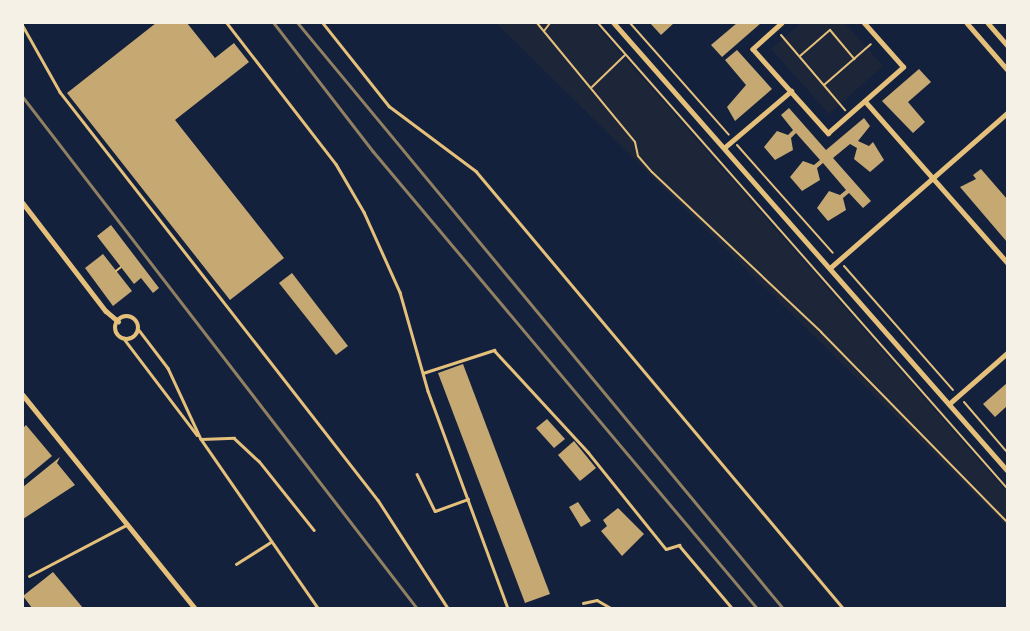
<!DOCTYPE html>
<html>
<head>
<meta charset="utf-8">
<style>
  body { margin:0 }
  #map { position:relative; width:1030px; height:631px; overflow:hidden; background:#14213d; font-family:Inter,sans-serif }
  div>[style] { position:absolute }
  .green>* { inset:0; background:#1d2539 }
  .building>* { inset:0; background:#c6a872 }
  .path>* { height:2px; margin:-1px; padding:0 1px; transform-origin:1px; border-radius:1px; background:#e5c07b }
  .service>* { height:2.5px; margin:-1.25px; padding:0 1.25px; transform-origin:1.25px; border-radius:1.25px; background:#e5c07b }
  .minor>* { height:4.5px; margin:-2.25px; padding:0 2.25px; transform-origin:2.25px; border-radius:2.25px; background:#e5c07b }
  .minor>.ring { margin:-2.25px; padding:0; box-sizing:content-box; background:none; border:4.5px solid #e5c07b; border-radius:50% }
  .rail>* { height:2.5px; margin:-1.25px; padding:0 1.25px; transform-origin:1.25px; border-radius:1.25px; background:#918062 }
  span { translate:-50% -50%; white-space:nowrap; text-align:center; line-height:1.15; -webkit-text-stroke:7px #f6f1e7; paint-order:stroke }
  .frame { position:absolute; inset:0; border:24px solid #f6f1e7; pointer-events:none }
</style>
</head>
<body>
<div id="map">
  <div class="green">
    <div style="clip-path:polygon(496px 23px,594px 23px,1007px 492px,1007px 526px)"></div>
    <div style="clip-path:polygon(801px 23px,845px 23px,883px 66px,829px 114px,771px 49px)"></div>
  </div>
  <div class="building">
    <div style="clip-path:polygon(156px 23px,187px 23px,215px 58px,234px 43px,249px 62px,175px 120px,284px 258px,230px 300px,67px 93px)"></div>
    <div style="clip-path:polygon(650px 23px,674px 23px,661px 35px)"></div>
    <div style="clip-path:polygon(737px 23px,761px 23px,722px 57px,711px 45px)"></div>
    <div style="clip-path:polygon(737px 50px,772px 89px,735px 121px,727px 107px,746px 85px,725px 60px)"></div>
    <div style="clip-path:polygon(919px 69px,931px 82px,908px 102px,925px 122px,913px 133px,882px 101px)"></div>
    <div style="clip-path:polygon(789px 108px,826px 150px,864px 118px,870px 126px,858px 141px,869px 146px,873px 142px,884px 160px,870px 172px,854px 159px,857px 148px,850px 144px,833px 158px,871px 201px,863px 208px,849px 193px,843px 198px,846px 210px,828px 221px,817px 208px,829px 191px,840px 195px,846px 190px,823px 163px,817px 168px,820px 180px,802px 191px,790px 177px,803px 161px,814px 165px,820px 160px,796px 133px,791px 138px,793px 150px,775px 160px,764px 147px,777px 131px,788px 135px,793px 130px,781px 115px)"></div>
    <div style="clip-path:polygon(981px 169px,1007px 199px,1007px 242px,960px 187px,976px 179px,973px 175px)"></div>
    <div style="clip-path:polygon(111px 225px,159px 288px,153px 293px,141px 278px,134px 284px,97px 236px)"></div>
    <div style="clip-path:polygon(103px 254px,132px 291px,113px 306px,85px 268px)"></div>
    <div style="clip-path:polygon(292px 273px,348px 346px,336px 355px,279px 283px)"></div>
    <div style="clip-path:polygon(463px 364px,550px 594px,525px 603px,438px 373px)"></div>
    <div style="clip-path:polygon(1007px 383px,1007px 406px,995px 417px,983px 404px)"></div>
    <div style="clip-path:polygon(547px 419px,565px 439px,554px 448px,536px 428px)"></div>
    <div style="clip-path:polygon(26px 425px,52px 456px,23px 480px,23px 428px)"></div>
    <div style="clip-path:polygon(574px 441px,596px 468px,580px 481px,558px 455px)"></div>
    <div style="clip-path:polygon(60px 457px,57px 463px,75px 485px,23px 519px,23px 487px)"></div>
    <div style="clip-path:polygon(578px 502px,591px 521px,581px 527px,569px 507px)"></div>
    <div style="clip-path:polygon(618px 508px,644px 534px,622px 556px,601px 531px,607px 526px,603px 520px)"></div>
    <div style="clip-path:polygon(53px 572px,83px 608px,32px 608px,23px 596px)"></div>
  </div>
  <div class="path">
    <div style="left:537px;top:23px;width:154px;rotate:50.5deg"></div>
    <div style="left:635px;top:142px;width:14px;rotate:78deg"></div>
    <div style="left:638px;top:156px;width:21px;rotate:49deg"></div>
    <div style="left:652px;top:172px;width:233px;rotate:43.4deg"></div>
    <div style="left:821px;top:332px;width:266px;rotate:45.6deg"></div>
    <div style="left:598px;top:23px;width:619px;rotate:48.67deg"></div>
    <div style="left:630px;top:23px;width:149px;rotate:48.5deg"></div>
    <div style="left:544px;top:31px;width:10px;rotate:-53deg"></div>
    <div style="left:781px;top:35px;width:99px;rotate:49.5deg"></div>
    <div style="left:800px;top:56px;width:40px;rotate:-41deg"></div>
    <div style="left:830px;top:30px;width:38px;rotate:50deg"></div>
    <div style="left:824px;top:85px;width:62px;rotate:-41.1deg"></div>
    <div style="left:592px;top:87px;width:46px;rotate:-44.1deg"></div>
    <div style="left:737px;top:145px;width:144px;rotate:48.4deg"></div>
    <div style="left:844px;top:266px;width:165px;rotate:48.7deg"></div>
    <div style="left:116px;top:271px;width:6px;rotate:-39deg"></div>
    <div style="left:964px;top:402px;width:66px;rotate:49.3deg"></div>
  </div>
  <div class="service">
    <div style="left:227px;top:23px;width:178px;rotate:52.3deg"></div>
    <div style="left:336px;top:164px;width:56px;rotate:59.7deg"></div>
    <div style="left:364px;top:212px;width:88px;rotate:65.8deg"></div>
    <div style="left:400px;top:292px;width:103px;rotate:74.2deg"></div>
    <div style="left:428px;top:391px;width:231px;rotate:69.8deg"></div>
    <div style="left:323px;top:23px;width:106px;rotate:51.5deg"></div>
    <div style="left:389px;top:106px;width:109px;rotate:36.8deg"></div>
    <div style="left:476px;top:171px;width:571px;rotate:49.98deg"></div>
    <div style="left:23px;top:26px;width:76px;rotate:60.7deg"></div>
    <div style="left:60px;top:92px;width:517px;rotate:52.07deg"></div>
    <div style="left:378px;top:500px;width:129px;rotate:57.1deg"></div>
    <div style="left:139px;top:330px;width:48px;rotate:52.7deg"></div>
    <div style="left:168px;top:368px;width:78px;rotate:65.1deg"></div>
    <div style="left:201px;top:439px;width:206px;rotate:55.3deg"></div>
    <div style="left:125px;top:340px;width:119px;rotate:52.8deg"></div>
    <div style="left:423px;top:373px;width:75px;rotate:-17.9deg"></div>
    <div style="left:494px;top:350px;width:139px;rotate:47.3deg"></div>
    <div style="left:588px;top:452px;width:124px;rotate:51.2deg"></div>
    <div style="left:666px;top:549px;width:14px;rotate:-17deg"></div>
    <div style="left:679px;top:545px;width:82px;rotate:49.9deg"></div>
    <div style="left:201px;top:439px;width:33px;rotate:-2deg"></div>
    <div style="left:234px;top:438px;width:34px;rotate:43deg"></div>
    <div style="left:259px;top:461px;width:88px;rotate:51.4deg"></div>
    <div style="left:417px;top:474px;width:41px;rotate:64.1deg"></div>
    <div style="left:435px;top:511px;width:35px;rotate:-20deg"></div>
    <div style="left:236px;top:564px;width:41px;rotate:-32.2deg"></div>
    <div style="left:29px;top:576px;width:110px;rotate:-27.7deg"></div>
    <div style="left:583px;top:603px;width:14px;rotate:-12deg"></div>
    <div style="left:597px;top:600px;width:16px;rotate:30deg"></div>
  </div>
  <div class="minor">
    <div style="left:614px;top:23px;width:595px;rotate:48.68deg"></div>
    <div style="left:782px;top:23px;width:39px;rotate:138deg"></div>
    <div style="left:753px;top:49px;width:113px;rotate:48.2deg"></div>
    <div style="left:828px;top:133px;width:100px;rotate:-41.3deg"></div>
    <div style="left:903px;top:67px;width:59px;rotate:-131.6deg"></div>
    <div style="left:967px;top:23px;width:61px;rotate:49deg"></div>
    <div style="left:988px;top:23px;width:29px;rotate:49deg"></div>
    <div style="left:865px;top:101px;width:215px;rotate:48.6deg"></div>
    <div style="left:724px;top:148px;width:88px;rotate:-40.4deg"></div>
    <div style="left:23px;top:203px;width:136px;rotate:52.5deg"></div>
    <div style="left:106px;top:311px;width:16px;rotate:40deg"></div>
    <div style="left:830px;top:268px;width:235px;rotate:-41.2deg"></div>
    <div class="ring" style="left:115px;top:316px;width:19.5px;height:19.5px"></div>
    <div style="left:23px;top:395px;width:274px;rotate:51.1deg"></div>
    <div style="left:949px;top:404px;width:77px;rotate:-41.3deg"></div>
  </div>
  <div class="rail">
    <div style="left:274px;top:23px;width:162px;rotate:52.3deg"></div>
    <div style="left:373px;top:151px;width:597px;rotate:49.96deg"></div>
    <div style="left:298px;top:23px;width:760px;rotate:50.34deg"></div>
    <div style="left:23px;top:97px;width:645px;rotate:52.37deg"></div>
  </div>
  <div class="frame"></div>
</div>
</body>
</html>
